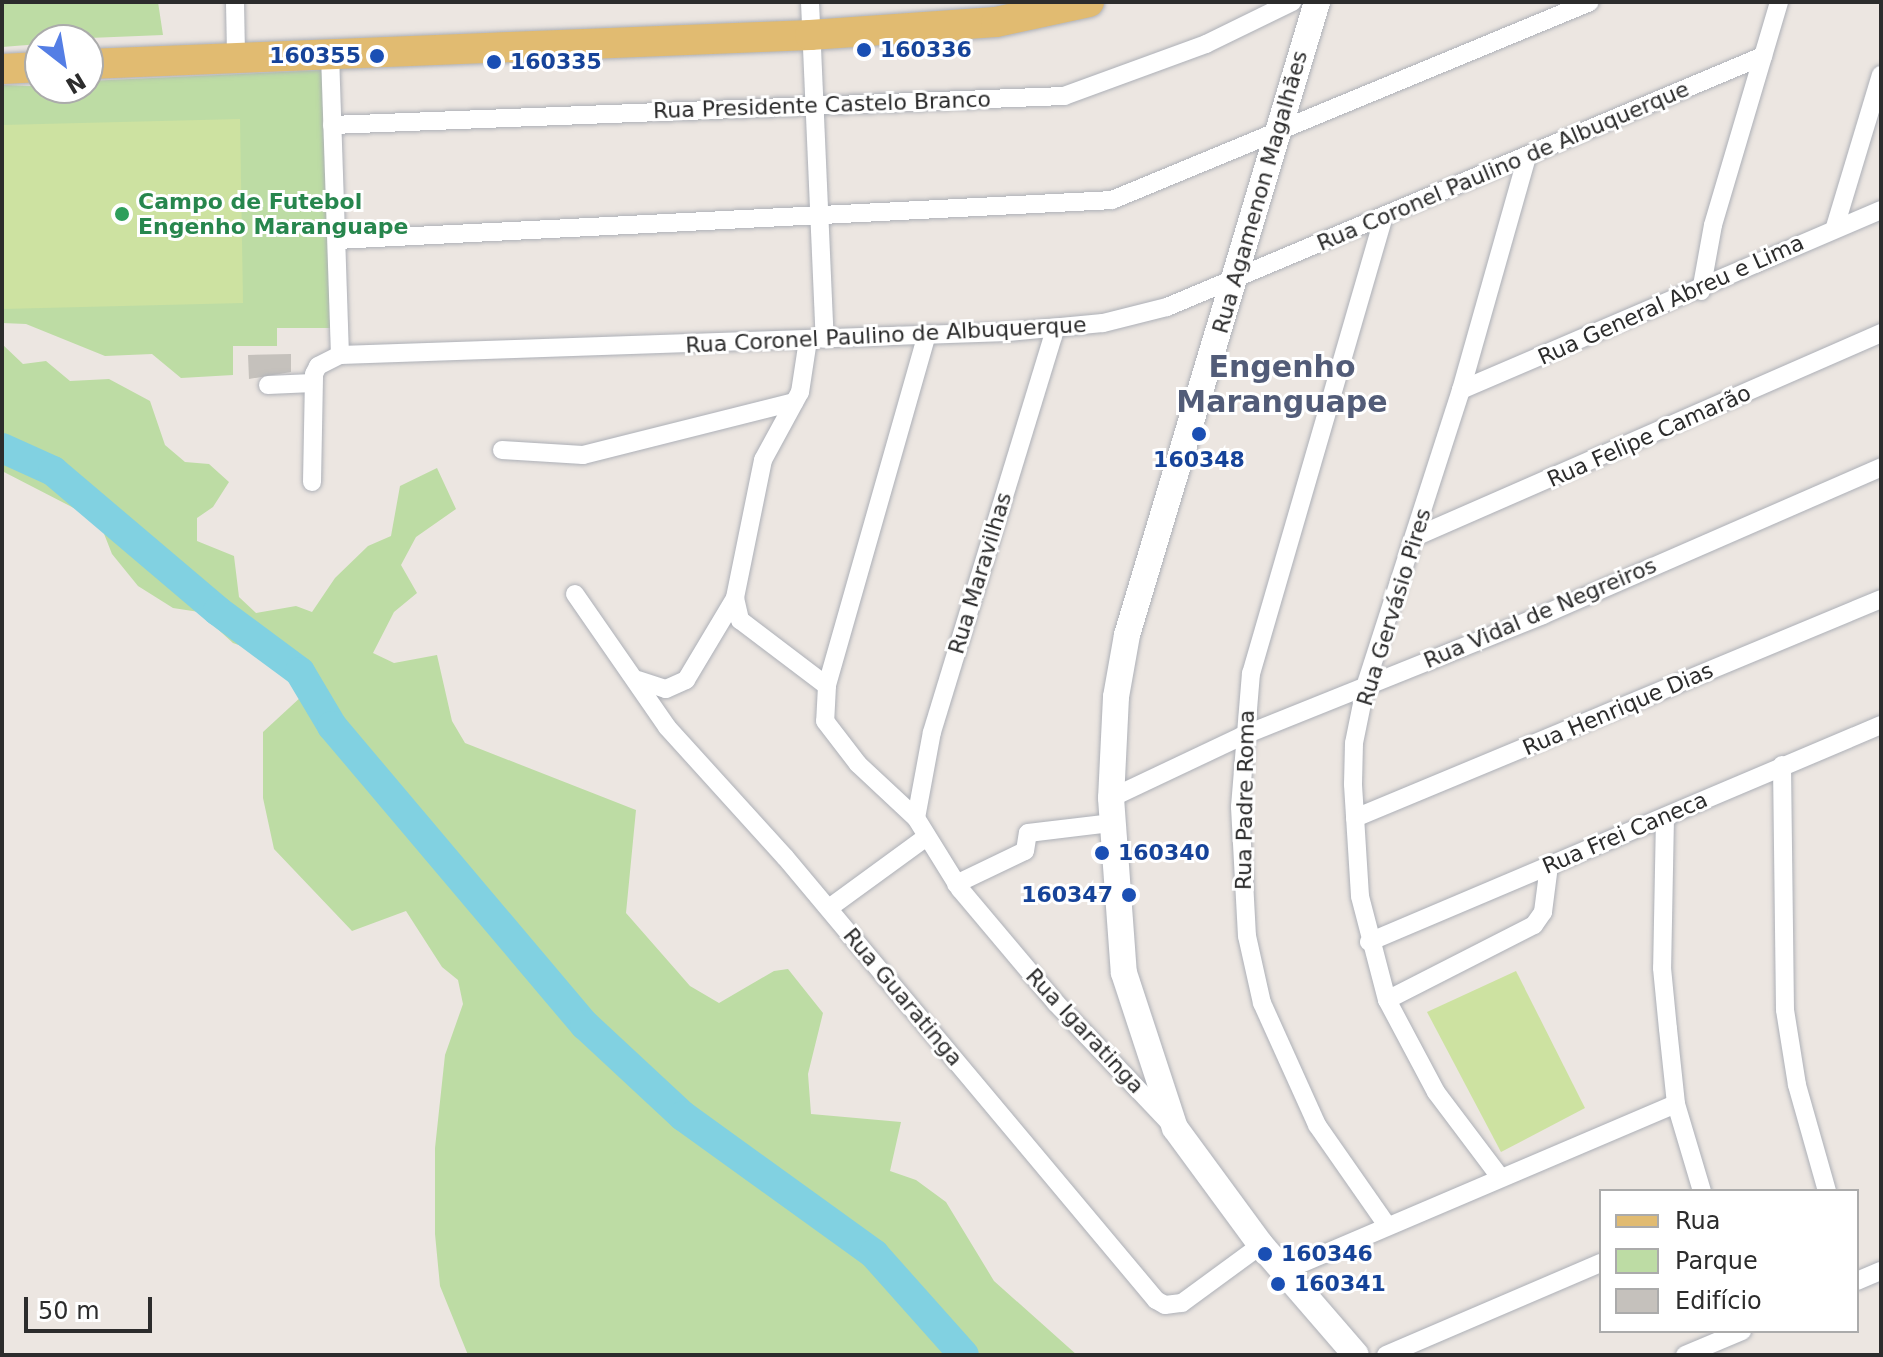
<!DOCTYPE html>
<html>
<head>
<meta charset="utf-8">
<style>
  body { margin:0 }
  #map { position:relative; width:1883px; height:1357px; overflow:hidden; background:#ece6e1; font-family:"DejaVu Sans",sans-serif }
  div>[style] { position:absolute }
  .green>* { inset:0; background:#bddca4 }
  .pitch>* { inset:0; background:#cde2a1 }
  .river>* { height:30px; margin:-15px; padding:0 15px; transform-origin:15px; border-radius:15px; background:#81d1e1 }
  .building>* { inset:0; background:#c5c1bc }
  .roads { filter:drop-shadow(0 0 2px #adb0b7) drop-shadow(0 0 2px #adb0b7) }
  .street>* { height:18px; margin:-9px; padding:0 9px; transform-origin:9px; border-radius:9px; background:#fff }
  .secondary>* { height:26px; margin:-13px; padding:0 13px; transform-origin:13px; border-radius:13px; background:#fff }
  .primary>* { height:30px; margin:-15px; padding:0 15px; transform-origin:15px; border-radius:15px; background:#e1bb71 }
  .dots>* { width:22px; height:22px; translate:-50% -50%; box-sizing:border-box; border:4px solid #fff; border-radius:50% }
  span { translate:-50% -50%; white-space:nowrap; text-align:center; line-height:1.15; -webkit-text-stroke:6px #fff; paint-order:stroke }
  .transit-label { font-size:22px; color:#164399; font-weight:700 }
  .left { translate:0 -50%; text-align:left }
  .right { translate:-100% -50%; text-align:right }
  .street-label { font-size:22px; color:#2c2c2c }
  .leisure-label { font-size:22px; color:#27864d; font-weight:700 }
  .district-label { font-size:30px; color:#525c78; font-weight:700 }
  .frame { position:absolute; inset:0; border:4px solid #2c2c2c; pointer-events:none }
  .legend { position:absolute; left:1599px; top:1189px; width:260px; height:144px; box-sizing:border-box; background:#fff; border:2px solid #ababab; margin:0; padding:10px 14px; list-style:none; font-size:24px; color:#2c2c2c }
  .legend li { display:flex; align-items:center; gap:16px; height:40px }
  .legend b { width:40px; border:2px solid #ababab }
  .north { position:absolute; left:24px; top:24px; width:80px; height:80px; box-sizing:border-box; background:#fff; border:2px solid #ababab; border-radius:50%; rotate:149deg; font-size:22px; font-weight:700; line-height:32px; text-align:center; color:#2c2c2c }
  .north::after { content:''; display:block; margin:auto; width:28px; height:36px; background:#547ee5; clip-path:polygon(50% 0,100% 100%,50% 72%,0 100%) }
  .scale { position:absolute; left:24px; top:1297px; width:128px; height:36px; box-sizing:border-box; border:4px solid #2c2c2c; border-top:0; padding-left:10px; font-size:24px; line-height:28px; white-space:nowrap; color:#2c2c2c; -webkit-text-stroke:6px #fff; paint-order:stroke }
</style>
</head>
<body>
<div id="map">
  <div class="green">
    <div style="clip-path:polygon(2px 2px,158px 2px,163px 35px,40px 40px,40px 44px,2px 47px)"></div>
    <div style="clip-path:polygon(323px 70px,331px 328px,277px 328px,277px 346px,233px 346px,233px 375px,181px 378px,152px 354px,105px 356px,26px 324px,2px 323px,2px 85px,88px 88px,88px 81px)"></div>
    <div style="clip-path:polygon(2px 344px,23px 364px,46px 361px,70px 381px,109px 379px,150px 401px,165px 445px,185px 462px,209px 464px,229px 482px,213px 507px,197px 518px,197px 541px,234px 556px,239px 597px,256px 613px,296px 606px,312px 612px,335px 578px,368px 546px,391px 536px,400px 486px,437px 468px,456px 509px,416px 537px,401px 565px,417px 593px,394px 612px,373px 653px,394px 663px,437px 655px,452px 721px,465px 743px,636px 810px,626px 913px,690px 986px,719px 1003px,774px 971px,788px 969px,823px 1013px,808px 1074px,811px 1114px,901px 1122px,890px 1171px,916px 1180px,946px 1202px,994px 1281px,1077px 1355px,468px 1355px,440px 1286px,435px 1234px,435px 1148px,445px 1055px,463px 1004px,458px 980px,442px 967px,406px 911px,352px 931px,274px 849px,263px 798px,263px 732px,302px 696px,266px 655px,233px 643px,199px 612px,173px 608px,138px 586px,112px 554px,99px 521px,2px 471px)"></div>
  </div>
  <div class="pitch">
    <div style="clip-path:polygon(240px 119px,243px 303px,2px 309px,2px 125px)"></div>
    <div style="clip-path:polygon(1516px 971px,1585px 1108px,1501px 1152px,1427px 1012px)"></div>
  </div>
  <div class="river">
    <div style="left:2px;top:448px;width:56px;rotate:24.3deg"></div>
    <div style="left:53px;top:471px;width:216px;rotate:40.3deg"></div>
    <div style="left:218px;top:611px;width:102px;rotate:36.6deg"></div>
    <div style="left:300px;top:672px;width:63px;rotate:59.3deg"></div>
    <div style="left:332px;top:726px;width:392px;rotate:49.8deg"></div>
    <div style="left:585px;top:1025px;width:134px;rotate:42.9deg"></div>
    <div style="left:683px;top:1116px;width:236px;rotate:35.8deg"></div>
    <div style="left:874px;top:1254px;width:135px;rotate:48.3deg"></div>
  </div>
  <div class="building">
    <div style="clip-path:polygon(291px 354px,291px 372px,249px 379px,248px 355px)"></div>
  </div>
  <div class="roads">
    <div class="street">
      <div style="left:235px;top:2px;width:54px;rotate:88.9deg"></div>
      <div style="left:810px;top:2px;width:337px;rotate:87.5deg"></div>
      <div style="left:330px;top:54px;width:301px;rotate:88.1deg"></div>
      <div style="left:332px;top:125px;width:733px;rotate:-2.27deg"></div>
      <div style="left:1064px;top:96px;width:151px;rotate:-20.1deg"></div>
      <div style="left:1206px;top:44px;width:96px;rotate:-26deg"></div>
      <div style="left:1384px;top:216px;width:476px;rotate:106.2deg"></div>
      <div style="left:1251px;top:673px;width:134px;rotate:94.7deg"></div>
      <div style="left:1240px;top:807px;width:129px;rotate:86.9deg"></div>
      <div style="left:1247px;top:936px;width:69px;rotate:77.4deg"></div>
      <div style="left:1262px;top:1003px;width:134px;rotate:65.7deg"></div>
      <div style="left:1317px;top:1125px;width:121px;rotate:55.1deg"></div>
      <div style="left:1835px;top:227px;width:159px;rotate:-73.2deg"></div>
      <div style="left:337px;top:240px;width:776px;rotate:-2.95deg"></div>
      <div style="left:1112px;top:200px;width:517px;rotate:-22.5deg"></div>
      <div style="left:1701px;top:291px;width:67px;rotate:-79.7deg"></div>
      <div style="left:1713px;top:225px;width:233px;rotate:-73.5deg"></div>
      <div style="left:927px;top:334px;width:366px;rotate:105.9deg"></div>
      <div style="left:827px;top:686px;width:35px;rotate:93deg"></div>
      <div style="left:825px;top:721px;width:54px;rotate:52.5deg"></div>
      <div style="left:858px;top:764px;width:79px;rotate:43deg"></div>
      <div style="left:916px;top:818px;width:84px;rotate:58.2deg"></div>
      <div style="left:960px;top:889px;width:149px;rotate:49.9deg"></div>
      <div style="left:1056px;top:1003px;width:166px;rotate:46.5deg"></div>
      <div style="left:808px;top:340px;width:53px;rotate:98.7deg"></div>
      <div style="left:800px;top:392px;width:77px;rotate:118.6deg"></div>
      <div style="left:763px;top:460px;width:141px;rotate:101.5deg"></div>
      <div style="left:735px;top:598px;width:23px;rotate:77deg"></div>
      <div style="left:740px;top:620px;width:109px;rotate:37.2deg"></div>
      <div style="left:268px;top:385px;width:45px;rotate:-2.5deg"></div>
      <div style="left:1461px;top:390px;width:457px;rotate:-23.2deg"></div>
      <div style="left:502px;top:450px;width:81px;rotate:3.5deg"></div>
      <div style="left:583px;top:455px;width:218px;rotate:-14.1deg"></div>
      <div style="left:312px;top:482px;width:108px;rotate:-88.9deg"></div>
      <div style="left:314px;top:374px;width:9px;rotate:-63deg"></div>
      <div style="left:318px;top:366px;width:25px;rotate:-27deg"></div>
      <div style="left:340px;top:355px;width:668px;rotate:-1.97deg"></div>
      <div style="left:1008px;top:332px;width:95px;rotate:-5.4deg"></div>
      <div style="left:1103px;top:323px;width:66px;rotate:-14deg"></div>
      <div style="left:1167px;top:307px;width:647px;rotate:-22.84deg"></div>
      <div style="left:1415px;top:537px;width:509px;rotate:-23.64deg"></div>
      <div style="left:575px;top:594px;width:162px;rotate:55.3deg"></div>
      <div style="left:667px;top:727px;width:176px;rotate:47.8deg"></div>
      <div style="left:785px;top:857px;width:578px;rotate:50.05deg"></div>
      <div style="left:1156px;top:1300px;width:10px;rotate:29deg"></div>
      <div style="left:1165px;top:1305px;width:17px;rotate:-7deg"></div>
      <div style="left:1182px;top:1303px;width:98px;rotate:-36.3deg"></div>
      <div style="left:638px;top:680px;width:29px;rotate:18deg"></div>
      <div style="left:666px;top:689px;width:22px;rotate:-24deg"></div>
      <div style="left:686px;top:680px;width:96px;rotate:-59.1deg"></div>
      <div style="left:1782px;top:765px;width:245px;rotate:89.3deg"></div>
      <div style="left:1785px;top:1010px;width:76px;rotate:80.9deg"></div>
      <div style="left:1797px;top:1085px;width:110px;rotate:74.2deg"></div>
      <div style="left:1111px;top:798px;width:145px;rotate:-25.3deg"></div>
      <div style="left:1242px;top:736px;width:324px;rotate:-21.9deg"></div>
      <div style="left:1543px;top:615px;width:369px;rotate:-23.6deg"></div>
      <div style="left:1665px;top:817px;width:151px;rotate:91.1deg"></div>
      <div style="left:1662px;top:968px;width:61px;rotate:84.4deg"></div>
      <div style="left:1668px;top:1029px;width:75px;rotate:83.9deg"></div>
      <div style="left:1676px;top:1104px;width:91px;rotate:73.4deg"></div>
      <div style="left:916px;top:818px;width:87px;rotate:-79.5deg"></div>
      <div style="left:932px;top:732px;width:420px;rotate:-73deg"></div>
      <div style="left:1355px;top:818px;width:570px;rotate:-22.6deg"></div>
      <div style="left:956px;top:884px;width:76px;rotate:-25.6deg"></div>
      <div style="left:1025px;top:851px;width:18px;rotate:-81deg"></div>
      <div style="left:1028px;top:833px;width:85px;rotate:-6.8deg"></div>
      <div style="left:829px;top:908px;width:119px;rotate:-36.1deg"></div>
      <div style="left:1369px;top:942px;width:556px;rotate:-22.97deg"></div>
      <div style="left:1387px;top:1000px;width:165px;rotate:-27deg"></div>
      <div style="left:1534px;top:925px;width:16px;rotate:-55deg"></div>
      <div style="left:1543px;top:912px;width:46px;rotate:-82.6deg"></div>
      <div style="left:1500px;top:1177px;width:106px;rotate:-127deg"></div>
      <div style="left:1436px;top:1092px;width:104px;rotate:-118deg"></div>
      <div style="left:1387px;top:1000px;width:107px;rotate:-104.6deg"></div>
      <div style="left:1360px;top:896px;width:112px;rotate:-93.6deg"></div>
      <div style="left:1353px;top:784px;width:41px;rotate:-88.6deg"></div>
      <div style="left:1354px;top:743px;width:60px;rotate:-78.5deg"></div>
      <div style="left:1366px;top:684px;width:309px;rotate:-72.1deg"></div>
      <div style="left:1461px;top:390px;width:243px;rotate:-74.2deg"></div>
      <div style="left:1284px;top:1271px;width:426px;rotate:-23.1deg"></div>
      <div style="left:1857px;top:1281px;width:26px;rotate:-23deg"></div>
      <div style="left:1386px;top:1355px;width:234px;rotate:-23.2deg"></div>
      <div style="left:1685px;top:1355px;width:62px;rotate:-22.8deg"></div>
    </div>
    <div class="secondary">
      <div style="left:1317px;top:2px;width:661px;rotate:106.71deg"></div>
      <div style="left:1127px;top:635px;width:63px;rotate:100.1deg"></div>
      <div style="left:1116px;top:697px;width:101px;rotate:92.8deg"></div>
      <div style="left:1111px;top:798px;width:175px;rotate:85.8deg"></div>
      <div style="left:1124px;top:973px;width:163px;rotate:71.8deg"></div>
      <div style="left:1175px;top:1128px;width:145px;rotate:53.7deg"></div>
      <div style="left:1261px;top:1245px;width:145px;rotate:49.2deg"></div>
    </div>
    <div class="primary">
      <div style="left:88px;top:64px;width:723px;rotate:-2.3deg"></div>
      <div style="left:810px;top:35px;width:186px;rotate:-4deg"></div>
      <div style="left:996px;top:22px;width:95px;rotate:-12.1deg"></div>
      <div style="left:2px;top:69px;width:38px;rotate:-3deg"></div>
    </div>
  </div>
  <div class="dots">
    <div style="left:864px;top:50px;background:#1a4fb4"></div>
    <div style="left:377px;top:56px;background:#1a4fb4"></div>
    <div style="left:494px;top:62px;background:#1a4fb4"></div>
    <div style="left:122px;top:214px;background:#2e9e5b"></div>
    <div style="left:1199px;top:434px;background:#1a4fb4"></div>
    <div style="left:1102px;top:853px;background:#1a4fb4"></div>
    <div style="left:1129px;top:895px;background:#1a4fb4"></div>
    <div style="left:1265px;top:1254px;background:#1a4fb4"></div>
    <div style="left:1278px;top:1284px;background:#1a4fb4"></div>
  </div>
  <div class="transit-label">
    <span class="left" style="left:880px;top:50px">160336</span>
    <span class="right" style="left:361px;top:56px">160355</span>
    <span class="left" style="left:510px;top:62px">160335</span>
    <span style="left:1199px;top:460px">160348</span>
    <span class="left" style="left:1118px;top:853px">160340</span>
    <span class="right" style="left:1113px;top:895px">160347</span>
    <span class="left" style="left:1281px;top:1254px">160346</span>
    <span class="left" style="left:1294px;top:1284px">160341</span>
  </div>
  <div class="street-label">
    <span style="left:822px;top:105px;rotate:-2deg">Rua Presidente Castelo Branco</span>
    <span style="left:1503px;top:166px;rotate:-23deg">Rua Coronel Paulino de Albuquerque</span>
    <span style="left:1260px;top:192px;rotate:-74deg">Rua Agamenon Magalhães</span>
    <span style="left:1671px;top:300px;rotate:-24deg">Rua General Abreu e Lima</span>
    <span style="left:886px;top:335px;rotate:-3deg">Rua Coronel Paulino de Albuquerque</span>
    <span style="left:1649px;top:436px;rotate:-24deg">Rua Felipe Camarão</span>
    <span style="left:980px;top:573px;rotate:-73deg">Rua Maravilhas</span>
    <span style="left:1394px;top:607px;rotate:-73deg">Rua Gervásio Pires</span>
    <span style="left:1540px;top:613px;rotate:-23deg">Rua Vidal de Negreiros</span>
    <span style="left:1618px;top:709px;rotate:-23deg">Rua Henrique Dias</span>
    <span style="left:1245px;top:800px;rotate:-89deg">Rua Padre Roma</span>
    <span style="left:1625px;top:833px;rotate:-23deg">Rua Frei Caneca</span>
    <span style="left:903px;top:997px;rotate:50deg">Rua Guaratinga</span>
    <span style="left:1085px;top:1031px;rotate:47deg">Rua Igaratinga</span>
  </div>
  <div class="leisure-label">
    <span class="left" style="left:138px;top:214px">Campo de Futebol<br>Engenho Maranguape</span>
  </div>
  <div class="district-label">
    <span style="left:1282px;top:384px">Engenho<br>Maranguape</span>
  </div>
  <div class="frame"></div>
  <ul class="legend">
  <li><b style="height:10px;background:#e1bb71"></b>Rua</li>
  <li><b style="height:22px;background:#bddca4"></b>Parque</li>
  <li><b style="height:22px;background:#c5c1bc"></b>Edifício</li>
  </ul>
  <div class="north">N</div>
  <div class="scale">50 m</div>
</div>
</body>
</html>
